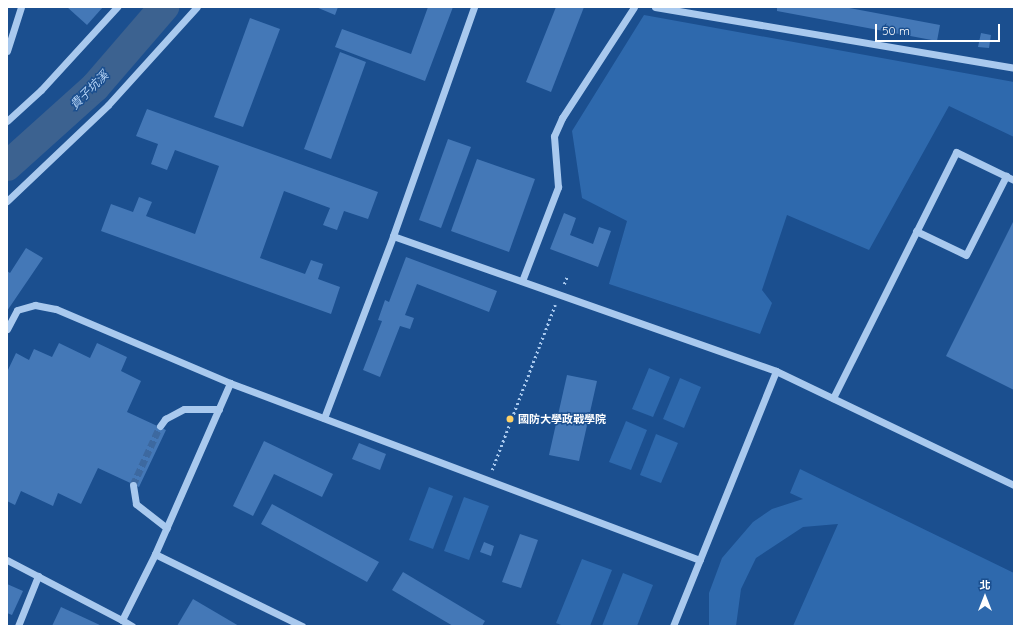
<!DOCTYPE html>
<html>
<head>
<meta charset="utf-8">
<style>
  body { margin:0 }
  #map { position:relative; width:1021px; height:633px; overflow:hidden; background:#1b4f8f; font-family:Quicksand,"Noto Sans TC",sans-serif }
  div>[style] { position:absolute }
  .green>* { inset:0; background:#2e69ad }
  .river>* { height:30px; margin:-15px; padding:0 15px; transform-origin:15px; border-radius:15px; background:#3c6290 }
  .building>* { inset:0; background:#4478b7 }
  .minor-tunnel>* { height:7px; margin-top:-3.5px; transform-origin:0; background:repeating-linear-gradient(90deg,#3d69a0 0 7px,transparent 0 10.5px) }
  .path>* { height:2.5px; margin-top:-1.25px; transform-origin:0; background:repeating-linear-gradient(90deg,#a9c9ee 0 2px,transparent 0 5px) }
  .minor>* { height:7px; margin:-3.5px; padding:0 3.5px; transform-origin:3.5px; border-radius:3.5px; background:#a9c9ee }
  .dots>* { width:11px; height:11px; translate:-50% -50%; box-sizing:border-box; border:2px solid #1b4f8f; border-radius:50% }
  span { translate:-50% -50%; white-space:nowrap; text-align:center; line-height:1.15; -webkit-text-stroke:3px #1b4f8f; paint-order:stroke }
  .poi-label { font-size:11px; color:#fff; font-weight:700 }
  .left { translate:0 -50%; text-align:left }
  .water-label { font-size:12px; color:#b5d3f5; font-style:italic }
  .frame { position:absolute; inset:0; border:8px solid #fff; pointer-events:none }
  .north { position:absolute; left:965px; top:577px; width:40px; height:40px; -webkit-text-stroke:3px #1b4f8f; paint-order:stroke; rotate:0deg; font-size:11px; font-weight:700; line-height:16px; text-align:center; color:#fff }
  .north::after { content:''; display:block; margin:auto; width:14px; height:18px; background:#fff; clip-path:polygon(50% 0,100% 100%,50% 72%,0 100%) }
  .scale { position:absolute; left:875px; top:24px; width:125px; height:18px; box-sizing:border-box; border:2px solid #fff; border-top:0; padding-left:5px; font-size:12px; line-height:14px; white-space:nowrap; color:#fff; -webkit-text-stroke:3px #1b4f8f; paint-order:stroke }
</style>
</head>
<body>
<div id="map">
  <div class="green">
    <div style="clip-path:polygon(644px 15px,1014px 82px,1014px 137px,949px 106px,869px 250px,787px 215px,762px 290px,772px 303px,760px 334px,609px 284px,627px 221px,582px 198px,572px 131px)"></div>
    <div style="clip-path:polygon(649px 368px,670px 377px,653px 417px,632px 409px)"></div>
    <div style="clip-path:polygon(680px 378px,701px 387px,684px 428px,663px 419px)"></div>
    <div style="clip-path:polygon(626px 421px,647px 430px,631px 470px,609px 462px)"></div>
    <div style="clip-path:polygon(656px 434px,678px 443px,661px 483px,640px 475px)"></div>
    <div style="clip-path:polygon(800px 469px,1014px 573px,1014px 626px,793px 626px,838px 524px,803px 527px,756px 558px,741px 589px,736px 626px,709px 626px,709px 593px,722px 558px,753px 522px,772px 509px,803px 499px,790px 493px)"></div>
    <div style="clip-path:polygon(429px 487px,453px 496px,433px 549px,409px 540px)"></div>
    <div style="clip-path:polygon(464px 497px,489px 506px,469px 560px,444px 551px)"></div>
    <div style="clip-path:polygon(582px 559px,612px 570px,590px 626px,564px 626px,556px 623px)"></div>
    <div style="clip-path:polygon(623px 573px,653px 585px,637px 626px,602px 626px)"></div>
  </div>
  <div class="river">
    <div style="left:7px;top:166px;width:118px;rotate:-41.9deg"></div>
    <div style="left:95px;top:87px;width:106px;rotate:-49.2deg"></div>
  </div>
  <div class="building">
    <div style="clip-path:polygon(67px 7px,103px 7px,87px 25px)"></div>
    <div style="clip-path:polygon(316px 7px,338px 7px,335px 15px)"></div>
    <div style="clip-path:polygon(428px 7px,453px 7px,425px 81px,335px 47px,342px 29px,411px 54px)"></div>
    <div style="clip-path:polygon(556px 7px,584px 7px,551px 92px,526px 82px)"></div>
    <div style="clip-path:polygon(777px 7px,844px 7px,940px 25px,937px 41px,777px 11px)"></div>
    <div style="clip-path:polygon(250px 18px,280px 29px,243px 127px,214px 117px)"></div>
    <div style="clip-path:polygon(981px 33px,991px 35px,989px 48px,978px 47px)"></div>
    <div style="clip-path:polygon(340px 52px,366px 62px,331px 159px,304px 149px)"></div>
    <div style="clip-path:polygon(147px 109px,378px 192px,368px 219px,344px 211px,337px 230px,323px 225px,330px 208px,284px 191px,260px 258px,305px 274px,311px 260px,323px 264px,318px 279px,340px 287px,331px 314px,101px 231px,111px 204px,133px 212px,139px 197px,152px 202px,146px 216px,195px 234px,219px 166px,175px 150px,167px 170px,151px 164px,158px 144px,136px 136px)"></div>
    <div style="clip-path:polygon(448px 139px,471px 147px,441px 228px,419px 220px)"></div>
    <div style="clip-path:polygon(477px 159px,535px 179px,509px 252px,451px 231px)"></div>
    <div style="clip-path:polygon(564px 213px,576px 218px,570px 235px,593px 244px,599px 227px,611px 231px,598px 267px,550px 249px)"></div>
    <div style="clip-path:polygon(1014px 220px,1014px 390px,946px 356px)"></div>
    <div style="clip-path:polygon(26px 248px,43px 258px,7px 311px,7px 271px,10px 273px)"></div>
    <div style="clip-path:polygon(406px 257px,497px 291px,489px 312px,417px 284px,405px 315px,414px 318px,410px 329px,400px 326px,380px 377px,363px 370px,382px 321px,378px 320px,385px 300px,389px 302px)"></div>
    <div style="clip-path:polygon(59px 343px,90px 358px,97px 343px,127px 357px,121px 371px,141px 381px,127px 412px,166px 430px,139px 487px,98px 468px,81px 504px,58px 493px,53px 506px,21px 491px,15px 505px,7px 501px,7px 372px,16px 353px,29px 360px,34px 349px,52px 357px)"></div>
    <div style="clip-path:polygon(567px 375px,597px 381px,579px 461px,549px 455px)"></div>
    <div style="clip-path:polygon(264px 441px,333px 474px,322px 497px,274px 474px,253px 516px,233px 506px)"></div>
    <div style="clip-path:polygon(359px 443px,386px 454px,380px 470px,352px 459px)"></div>
    <div style="clip-path:polygon(272px 504px,379px 562px,367px 582px,261px 524px)"></div>
    <div style="clip-path:polygon(520px 534px,538px 540px,521px 588px,502px 582px)"></div>
    <div style="clip-path:polygon(484px 542px,494px 546px,491px 556px,480px 552px)"></div>
    <div style="clip-path:polygon(403px 572px,485px 621px,482px 626px,453px 626px,392px 590px)"></div>
    <div style="clip-path:polygon(7px 584px,23px 591px,12px 615px,7px 613px)"></div>
    <div style="clip-path:polygon(193px 599px,239px 626px,177px 626px)"></div>
    <div style="clip-path:polygon(61px 607px,102px 626px,52px 626px)"></div>
  </div>
  <div class="minor-tunnel">
    <div style="left:133px;top:485px;width:65px;rotate:-65.4deg"></div>
  </div>
  <div class="path">
    <div style="left:564px;top:284px;width:8px;rotate:-67deg"></div>
    <div style="left:492px;top:470px;width:177px;rotate:-69.1deg"></div>
  </div>
  <div class="minor">
    <div style="left:655px;top:7px;width:364px;rotate:9.6deg"></div>
    <div style="left:7px;top:51px;width:46px;rotate:-72.3deg"></div>
    <div style="left:7px;top:121px;width:46px;rotate:-42.4deg"></div>
    <div style="left:41px;top:90px;width:113px;rotate:-47.5deg"></div>
    <div style="left:7px;top:201px;width:139px;rotate:-43.5deg"></div>
    <div style="left:108px;top:105px;width:132px;rotate:-47.8deg"></div>
    <div style="left:916px;top:231px;width:55px;rotate:25.6deg"></div>
    <div style="left:966px;top:255px;width:89px;rotate:-63.1deg"></div>
    <div style="left:393px;top:236px;width:406px;rotate:19.4deg"></div>
    <div style="left:776px;top:371px;width:264px;rotate:25.6deg"></div>
    <div style="left:522px;top:281px;width:101px;rotate:-69deg"></div>
    <div style="left:558px;top:187px;width:51px;rotate:-94.5deg"></div>
    <div style="left:554px;top:136px;width:20px;rotate:-66deg"></div>
    <div style="left:562px;top:118px;width:132px;rotate:-57deg"></div>
    <div style="left:7px;top:329px;width:21px;rotate:-62deg"></div>
    <div style="left:17px;top:310px;width:19px;rotate:-16deg"></div>
    <div style="left:35px;top:305px;width:21px;rotate:11deg"></div>
    <div style="left:56px;top:309px;width:189px;rotate:23deg"></div>
    <div style="left:833px;top:398px;width:275px;rotate:-63.4deg"></div>
    <div style="left:956px;top:152px;width:64px;rotate:25.8deg"></div>
    <div style="left:324px;top:418px;width:195px;rotate:-69.2deg"></div>
    <div style="left:393px;top:236px;width:243px;rotate:-70.5deg"></div>
    <div style="left:160px;top:426px;width:9px;rotate:-54deg"></div>
    <div style="left:165px;top:419px;width:21px;rotate:-28deg"></div>
    <div style="left:184px;top:409px;width:35px"></div>
    <div style="left:133px;top:485px;width:19px;rotate:81deg"></div>
    <div style="left:136px;top:504px;width:39px;rotate:38deg"></div>
    <div style="left:155px;top:554px;width:164px;rotate:26.1deg"></div>
    <div style="left:7px;top:560px;width:130px;rotate:27.6deg"></div>
    <div style="left:122px;top:620px;width:74px;rotate:-63.4deg"></div>
    <div style="left:155px;top:554px;width:187px;rotate:-66.3deg"></div>
    <div style="left:230px;top:383px;width:502px;rotate:20.64deg"></div>
    <div style="left:122px;top:620px;width:12px;rotate:31deg"></div>
    <div style="left:18px;top:626px;width:54px;rotate:-68.2deg"></div>
    <div style="left:673px;top:626px;width:275px;rotate:-68deg"></div>
  </div>
  <div class="dots">
    <div style="left:510px;top:419px;background:#ffd166"></div>
  </div>
  <div class="poi-label">
    <span class="left" style="left:518px;top:419px">國防大學政戰學院</span>
  </div>
  <div class="water-label">
    <span style="left:89px;top:90px;rotate:-45deg">貴子坑溪</span>
  </div>
  <div class="frame"></div>
  <div class="north">北</div>
  <div class="scale">50 m</div>
</div>
</body>
</html>
